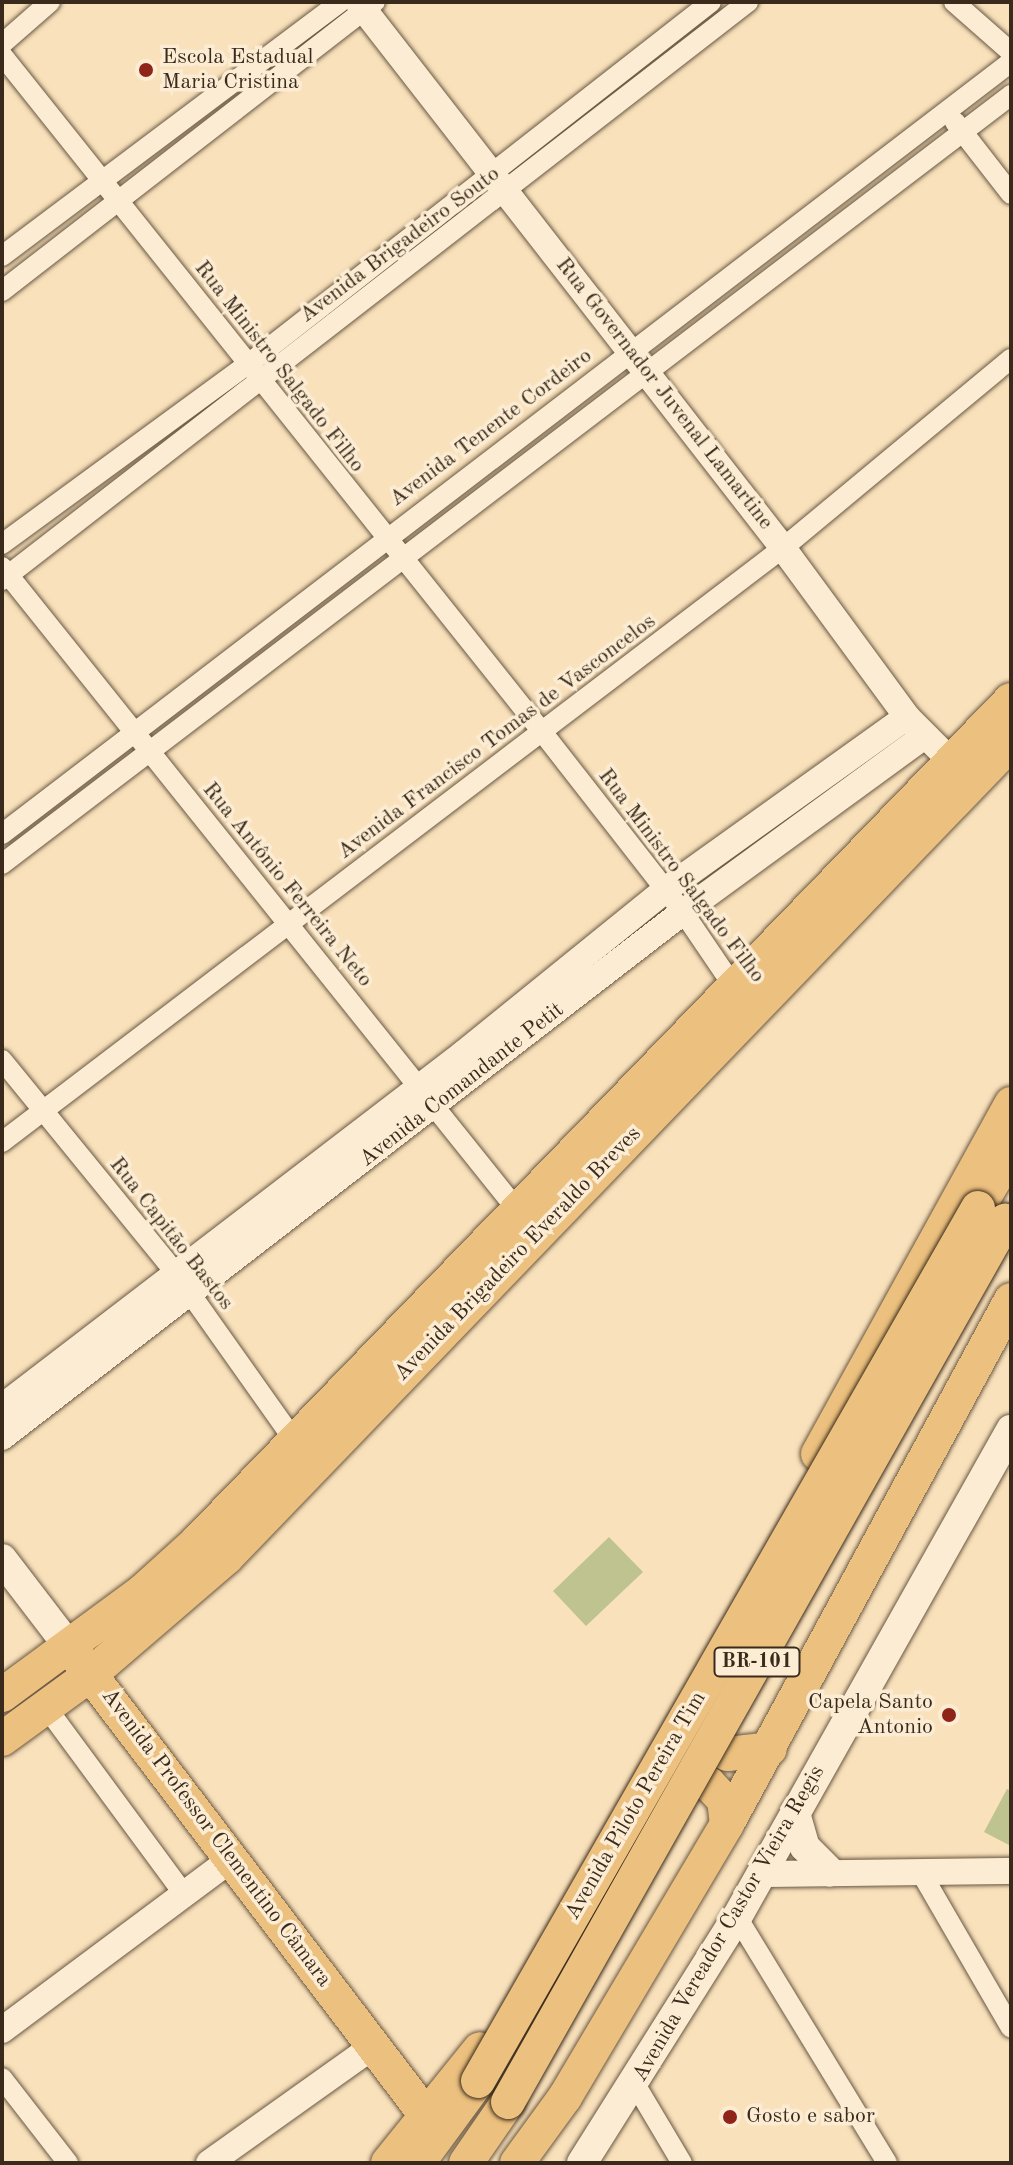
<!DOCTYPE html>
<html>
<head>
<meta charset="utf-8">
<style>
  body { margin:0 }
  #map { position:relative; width:1013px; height:2165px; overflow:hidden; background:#f9e1bb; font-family:"Old Standard TT",serif }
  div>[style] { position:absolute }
  .green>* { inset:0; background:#bec390 }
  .roads { filter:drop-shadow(0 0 2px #695843) drop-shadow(0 0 2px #695843) }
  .minor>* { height:20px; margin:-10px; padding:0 10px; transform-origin:10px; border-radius:10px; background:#fbecd3 }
  .tertiary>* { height:26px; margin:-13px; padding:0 13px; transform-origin:13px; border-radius:13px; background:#fbecd3 }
  .secondary>* { height:30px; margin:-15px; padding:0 15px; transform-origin:15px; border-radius:15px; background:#fbecd3 }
  .primary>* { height:34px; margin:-17px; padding:0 17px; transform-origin:17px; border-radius:17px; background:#ecc07e }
  .trunk>* { height:34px; margin:-17px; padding:0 17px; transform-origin:17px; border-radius:17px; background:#ecc07e }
  .bridges { filter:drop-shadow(0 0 2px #392a1b) drop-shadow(0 0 2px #392a1b) }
  .trunk-bridge>* { height:34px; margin:-17px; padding:0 17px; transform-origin:17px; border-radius:17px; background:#ecc07e }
  .dots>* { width:22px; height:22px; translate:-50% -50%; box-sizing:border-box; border:4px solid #fbecd3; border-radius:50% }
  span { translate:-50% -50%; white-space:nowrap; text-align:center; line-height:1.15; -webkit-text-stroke:7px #fbecd3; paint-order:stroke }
  .shield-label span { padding:2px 6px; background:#fbecd3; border:2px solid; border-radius:6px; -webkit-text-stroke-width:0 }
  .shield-label { font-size:20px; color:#392a1b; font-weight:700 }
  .poi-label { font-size:22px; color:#392a1b }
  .left { translate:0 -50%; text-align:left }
  .right { translate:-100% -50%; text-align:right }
  .street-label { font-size:22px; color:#392a1b }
  .frame { position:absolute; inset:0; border:4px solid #392a1b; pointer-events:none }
</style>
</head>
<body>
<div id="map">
  <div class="green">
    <div style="clip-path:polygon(609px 1537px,643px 1572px,586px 1626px,553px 1591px)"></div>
    <div style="clip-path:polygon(1007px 1789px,1011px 1791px,1009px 1845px,984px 1832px)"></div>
  </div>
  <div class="roads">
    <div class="minor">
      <div style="left:954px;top:2px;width:76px;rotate:41.3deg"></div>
      <div style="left:2px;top:44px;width:64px;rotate:-41.2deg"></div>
      <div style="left:2px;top:55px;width:867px;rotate:51.41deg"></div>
      <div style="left:543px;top:733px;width:227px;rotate:52deg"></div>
      <div style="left:683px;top:912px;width:98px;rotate:55.8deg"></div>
      <div style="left:955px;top:122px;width:91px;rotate:52.1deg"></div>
      <div style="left:2px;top:256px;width:423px;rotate:-36.9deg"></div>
      <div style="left:2px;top:291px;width:472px;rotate:-37.8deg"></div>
      <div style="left:2px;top:544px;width:303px;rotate:-36.2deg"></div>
      <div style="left:247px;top:365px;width:589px;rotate:-38.04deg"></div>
      <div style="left:2px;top:567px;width:832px;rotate:51.3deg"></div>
      <div style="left:2px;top:580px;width:944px;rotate:-37.77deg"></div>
      <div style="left:2px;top:834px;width:1270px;rotate:-37.42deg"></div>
      <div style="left:2px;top:864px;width:1269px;rotate:-37.31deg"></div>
      <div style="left:2px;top:1060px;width:274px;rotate:50.8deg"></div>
      <div style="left:175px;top:1272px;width:209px;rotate:54.7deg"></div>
      <div style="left:2px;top:1142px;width:981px;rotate:-37.26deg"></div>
      <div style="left:783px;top:548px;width:296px;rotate:-39.7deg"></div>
      <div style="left:46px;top:1707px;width:232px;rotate:53.6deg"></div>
      <div style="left:920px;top:1871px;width:181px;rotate:59.9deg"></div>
      <div style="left:737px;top:1917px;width:288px;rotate:58.6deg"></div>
      <div style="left:2px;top:2078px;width:108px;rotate:52.2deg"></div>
      <div style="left:635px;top:2084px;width:92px;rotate:59.3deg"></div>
    </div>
    <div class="tertiary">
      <div style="left:358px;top:2px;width:692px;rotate:52.1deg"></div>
      <div style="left:783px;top:548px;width:210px;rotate:53.7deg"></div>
      <div style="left:907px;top:717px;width:81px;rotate:45deg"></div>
      <div style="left:2px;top:1407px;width:582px;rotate:-37.46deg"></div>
      <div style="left:464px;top:1053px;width:259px;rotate:-39deg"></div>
      <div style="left:665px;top:890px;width:297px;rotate:-35.6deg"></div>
      <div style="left:2px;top:1437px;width:860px;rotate:-37.63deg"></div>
      <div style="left:683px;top:912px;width:298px;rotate:-36.1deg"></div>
      <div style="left:761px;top:1874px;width:250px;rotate:-0.7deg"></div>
      <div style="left:2px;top:2030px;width:289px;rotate:-36.7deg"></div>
      <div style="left:209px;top:2163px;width:199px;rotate:-35.4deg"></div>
    </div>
    <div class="secondary">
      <div style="left:2px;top:1559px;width:107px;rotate:52.6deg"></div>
      <div style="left:795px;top:1813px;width:35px;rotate:74deg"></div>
      <div style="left:805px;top:1847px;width:35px;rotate:45deg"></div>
      <div style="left:582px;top:2163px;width:291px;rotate:-57.8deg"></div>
      <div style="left:737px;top:1917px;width:559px;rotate:-60.64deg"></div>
    </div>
    <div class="primary">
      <div style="left:818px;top:1454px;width:400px;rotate:-61.1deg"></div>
      <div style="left:77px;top:1657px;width:579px;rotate:52.71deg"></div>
      <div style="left:2px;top:1695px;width:175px;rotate:-36.4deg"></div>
      <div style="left:143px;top:1591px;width:73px;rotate:-42.2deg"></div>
      <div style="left:197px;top:1542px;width:1171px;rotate:-45.97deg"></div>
      <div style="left:690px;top:1725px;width:16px;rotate:63deg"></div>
      <div style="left:697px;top:1739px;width:34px;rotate:26deg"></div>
      <div style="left:728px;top:1754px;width:42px;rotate:-6.8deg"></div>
      <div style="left:2px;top:1739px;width:110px;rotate:-36.1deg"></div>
      <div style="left:91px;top:1674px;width:178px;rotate:-40.7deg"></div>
      <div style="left:226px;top:1558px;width:1132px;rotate:-46.07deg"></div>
      <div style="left:668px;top:1768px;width:44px;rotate:21.3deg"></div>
      <div style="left:709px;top:1784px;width:22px;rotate:47deg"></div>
      <div style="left:724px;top:1800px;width:24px;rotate:83deg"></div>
      <div style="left:388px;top:2163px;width:146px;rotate:-51.1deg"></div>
      <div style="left:517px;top:2163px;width:82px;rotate:-54deg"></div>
      <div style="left:565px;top:2097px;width:317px;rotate:-59.3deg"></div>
      <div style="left:727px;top:1824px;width:596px;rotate:-61.54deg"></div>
    </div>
    <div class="trunk">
      <div style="left:978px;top:1208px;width:66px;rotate:-59.9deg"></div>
      <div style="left:418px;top:2163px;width:102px;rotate:-53.8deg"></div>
      <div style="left:466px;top:2163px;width:74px;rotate:-55.5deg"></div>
    </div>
  </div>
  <div class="bridges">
    <div class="trunk-bridge">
      <div style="left:478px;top:2081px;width:1006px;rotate:-60.2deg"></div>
      <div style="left:508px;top:2102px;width:1012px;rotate:-60.57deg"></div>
    </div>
  </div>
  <div class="dots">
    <div style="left:146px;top:70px;background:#8f2418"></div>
    <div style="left:949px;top:1715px;background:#8f2418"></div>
    <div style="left:730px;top:2117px;background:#8f2418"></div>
  </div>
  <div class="shield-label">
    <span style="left:757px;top:1662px">BR-101</span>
  </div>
  <div class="poi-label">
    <span class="left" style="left:162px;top:70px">Escola Estadual<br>Maria Cristina</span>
    <span class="right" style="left:933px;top:1715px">Capela Santo<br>Antonio</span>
    <span class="left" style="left:746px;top:2117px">Gosto e sabor</span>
  </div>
  <div class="street-label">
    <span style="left:400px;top:245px;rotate:-37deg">Avenida Brigadeiro Souto</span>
    <span style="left:279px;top:367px;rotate:52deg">Rua Ministro Salgado Filho</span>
    <span style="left:664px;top:394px;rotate:52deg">Rua Governador Juvenal Lamartine</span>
    <span style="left:491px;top:428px;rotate:-37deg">Avenida Tenente Cordeiro</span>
    <span style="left:497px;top:737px;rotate:-37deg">Avenida Francisco Tomas de Vasconcelos</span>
    <span style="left:681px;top:876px;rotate:53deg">Rua Ministro Salgado Filho</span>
    <span style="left:287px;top:885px;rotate:51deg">Rua Antônio Ferreira Neto</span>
    <span style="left:462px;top:1085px;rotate:-38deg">Avenida Comandante Petit</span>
    <span style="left:171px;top:1234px;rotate:52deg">Rua Capitão Bastos</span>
    <span style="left:518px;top:1254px;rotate:-46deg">Avenida Brigadeiro Everaldo Breves</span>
    <span style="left:636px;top:1806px;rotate:-60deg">Avenida Piloto Pereira Tim</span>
    <span style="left:216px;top:1838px;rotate:53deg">Avenida Professor Clementino Câmara</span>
    <span style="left:729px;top:1924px;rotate:-60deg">Avenida Vereador Castor Vieira Regis</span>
  </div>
  <div class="frame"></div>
</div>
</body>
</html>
